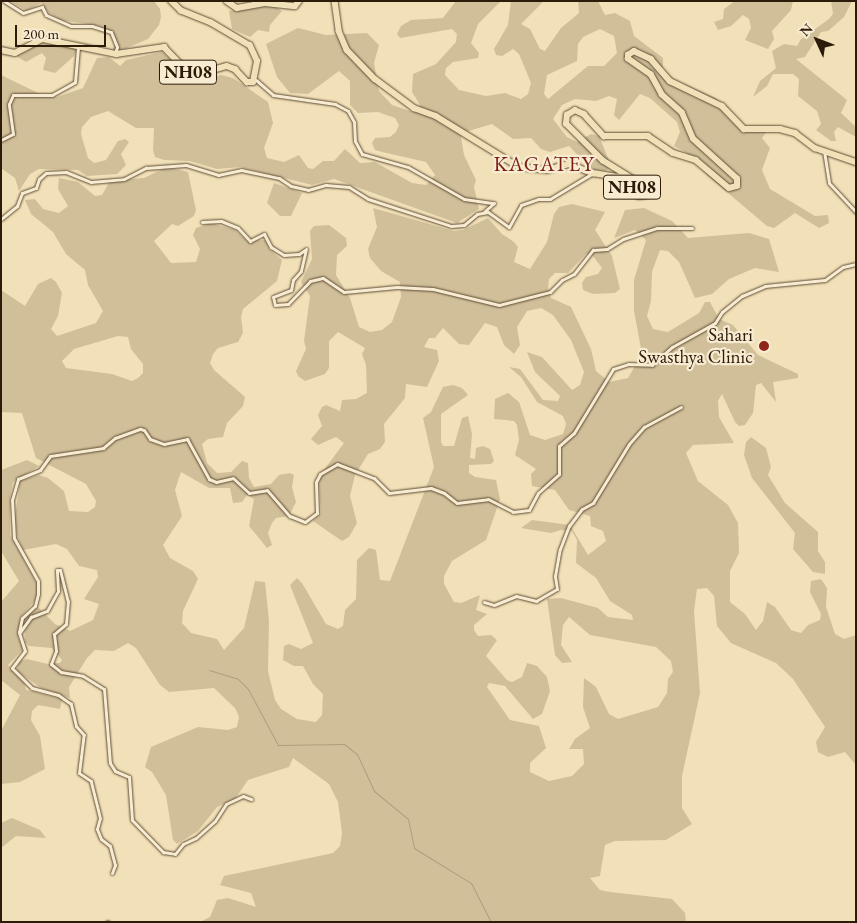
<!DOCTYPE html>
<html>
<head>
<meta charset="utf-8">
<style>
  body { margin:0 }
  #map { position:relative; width:857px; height:923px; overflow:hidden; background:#f2e0b8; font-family:"EB Garamond",serif }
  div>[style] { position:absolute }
  .green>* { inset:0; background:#d1bf9a }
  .stream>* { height:1px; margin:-0.5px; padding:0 0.5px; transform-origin:0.5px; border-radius:0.5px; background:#af9d7c }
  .roads { filter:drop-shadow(0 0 1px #5e4c35) drop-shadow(0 0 1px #5e4c35) }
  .minor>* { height:3px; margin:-1.5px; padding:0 1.5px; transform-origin:1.5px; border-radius:1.5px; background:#f7ebd1 }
  .primary>* { height:5.5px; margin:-2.75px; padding:0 2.75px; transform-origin:2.75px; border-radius:2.75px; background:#f2e0b8 }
  .dots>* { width:14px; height:14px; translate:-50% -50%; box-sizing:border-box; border:2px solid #f7ebd1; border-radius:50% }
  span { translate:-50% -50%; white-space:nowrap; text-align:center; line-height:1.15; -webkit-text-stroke:4.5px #f7ebd1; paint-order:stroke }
  .shield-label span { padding:1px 4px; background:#f7ebd1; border:1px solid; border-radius:4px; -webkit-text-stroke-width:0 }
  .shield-label { font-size:18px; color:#2d1b09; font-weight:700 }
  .poi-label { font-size:19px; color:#2d1b09 }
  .right { translate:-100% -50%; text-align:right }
  .quarter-label { font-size:21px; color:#7a1f14; letter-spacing:1px }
  .frame { position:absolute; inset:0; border:2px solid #2d1b09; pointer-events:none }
  .north { position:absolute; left:792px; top:15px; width:50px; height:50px; -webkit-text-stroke:4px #f7ebd1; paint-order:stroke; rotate:313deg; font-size:14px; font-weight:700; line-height:20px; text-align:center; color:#2d1b09 }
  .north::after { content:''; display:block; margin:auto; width:18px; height:22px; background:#2d1b09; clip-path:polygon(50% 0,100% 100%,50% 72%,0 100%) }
  .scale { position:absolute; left:15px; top:25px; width:91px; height:22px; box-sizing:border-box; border:2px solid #2d1b09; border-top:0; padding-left:6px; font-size:15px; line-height:18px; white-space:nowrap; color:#2d1b09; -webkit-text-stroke:4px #f7ebd1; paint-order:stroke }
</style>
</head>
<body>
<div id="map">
  <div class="green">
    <div style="clip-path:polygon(10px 1px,154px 1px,160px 9px,161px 17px,159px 25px,148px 39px,120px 51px,113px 50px,116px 41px,112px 34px,100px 26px,61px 20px,49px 13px,41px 3px,27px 11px)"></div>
    <div style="clip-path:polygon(evenodd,456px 1px,506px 1px,500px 2px,478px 24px,471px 43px,479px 53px,478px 58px,453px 62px,446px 68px,445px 75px,459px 90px,486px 96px,505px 93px,521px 99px,528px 94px,531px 83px,519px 54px,513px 49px,502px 56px,496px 55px,494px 49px,508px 25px,511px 1px,544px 1px,521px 24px,530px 29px,540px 49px,545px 51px,561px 28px,579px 13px,578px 1px,598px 1px,605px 15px,615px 13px,630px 21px,634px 36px,663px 58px,663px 69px,673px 79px,716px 98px,738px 123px,751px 129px,767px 131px,762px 138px,770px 148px,762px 170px,770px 189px,815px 216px,828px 215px,829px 223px,819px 228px,795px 213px,774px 228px,767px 226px,708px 176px,687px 153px,674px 146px,680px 132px,677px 122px,650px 98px,640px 94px,619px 120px,614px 115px,617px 99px,609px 96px,596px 101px,575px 99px,562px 105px,553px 119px,567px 137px,577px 142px,591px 134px,599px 136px,610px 163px,611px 168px,605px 171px,591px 169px,569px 146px,550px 152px,541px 149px,531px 138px,513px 139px,492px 124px,465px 132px,461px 137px,464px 155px,476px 180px,474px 187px,479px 209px,457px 223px,334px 179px,312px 185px,240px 167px,217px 169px,190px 161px,164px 160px,155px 157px,153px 150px,154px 128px,136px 128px,108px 111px,91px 117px,82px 127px,81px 134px,88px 158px,94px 163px,106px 160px,118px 141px,125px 139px,129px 142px,121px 154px,126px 165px,117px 174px,87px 176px,78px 170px,39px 169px,30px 174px,19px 191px,15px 178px,1px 168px,1px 75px,38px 93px,57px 97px,83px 88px,97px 58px,109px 57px,120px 66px,126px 60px,162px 52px,194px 81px,221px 75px,233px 78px,268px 102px,273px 123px,264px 148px,267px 158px,284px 162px,299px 155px,308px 168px,313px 169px,323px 161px,334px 161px,345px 149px,360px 163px,375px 162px,412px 183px,426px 185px,435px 175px,426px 162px,382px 152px,375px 150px,372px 143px,375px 138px,390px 137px,396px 132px,399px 125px,395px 118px,378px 112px,358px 113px,350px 105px,350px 81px,339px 71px,308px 94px,290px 93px,277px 77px,266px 44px,298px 28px,326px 35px,367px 33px,379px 45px,374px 63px,379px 91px,392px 105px,413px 112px,420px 105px,412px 92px,413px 74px,436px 64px,456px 42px,457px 34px,452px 29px,400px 38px,397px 34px,401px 26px,411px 20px,443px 18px,456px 1px,600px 29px,614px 36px,617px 53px,604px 66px,588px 66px,548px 99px,544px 94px,547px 75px,577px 61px,578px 44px,583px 37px,600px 29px)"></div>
    <div style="clip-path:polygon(735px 1px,793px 1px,791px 10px,772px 31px,774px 39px,768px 49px,745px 40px,751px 28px,749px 19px,743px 15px,731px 26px,718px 30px,714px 22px,723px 19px,724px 9px)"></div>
    <div style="clip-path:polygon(831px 1px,852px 1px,844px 17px,828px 31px,821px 32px,805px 57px,796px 59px,847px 100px,841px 113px,856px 127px,856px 137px,838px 127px,834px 132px,836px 141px,831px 141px,816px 130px,821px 124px,817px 111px,798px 96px,799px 79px,793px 74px,773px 74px,767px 86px,753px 97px,760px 81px,776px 68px,772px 51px,784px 44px,797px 46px,801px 39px,829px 19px,833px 14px)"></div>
    <div style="clip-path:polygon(261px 5px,274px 6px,282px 11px,270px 25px,269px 32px,258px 30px,250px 37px,232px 29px,229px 11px)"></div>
    <div style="clip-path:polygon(44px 41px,74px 46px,77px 49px,74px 56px,55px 73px,43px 70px,46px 58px,42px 53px,26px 62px,16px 56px)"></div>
    <div style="clip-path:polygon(evenodd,167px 167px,188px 172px,196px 210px,194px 216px,178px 226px,172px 224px,154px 241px,171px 263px,196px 262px,200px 249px,193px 235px,196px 228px,211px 223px,235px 230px,247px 241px,265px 240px,269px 249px,282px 260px,277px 281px,243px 309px,241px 317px,243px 333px,238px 342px,218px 348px,213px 354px,210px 363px,214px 370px,245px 397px,243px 406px,227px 423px,223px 437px,208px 439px,202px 444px,207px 463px,217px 473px,231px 472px,242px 461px,248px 463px,249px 478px,254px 487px,271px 484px,279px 475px,290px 473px,294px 475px,292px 487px,296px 502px,289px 516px,276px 518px,272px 523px,268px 533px,272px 545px,267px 548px,249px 526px,254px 499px,247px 495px,242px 502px,233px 503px,230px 488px,209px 488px,181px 472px,175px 490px,182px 516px,163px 545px,170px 558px,193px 571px,198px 579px,183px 611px,182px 623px,191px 633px,217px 639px,224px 650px,244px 628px,255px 581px,265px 582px,269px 621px,268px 671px,275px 700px,281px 709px,297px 719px,316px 722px,322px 715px,323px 694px,313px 684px,303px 666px,294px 666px,283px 660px,284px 646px,289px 644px,301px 649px,313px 643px,290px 585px,297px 578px,302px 583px,326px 624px,338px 629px,343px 626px,345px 610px,356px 599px,357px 560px,369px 548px,376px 550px,380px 580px,390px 581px,434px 467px,423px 418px,431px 412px,443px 387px,453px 385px,462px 388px,468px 395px,441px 414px,441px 442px,443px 446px,454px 446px,462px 418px,468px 416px,472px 434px,470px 458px,475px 459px,476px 448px,483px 446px,490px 449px,494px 461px,491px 464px,469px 465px,469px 473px,475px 477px,496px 480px,500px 499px,486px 540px,452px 561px,444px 576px,444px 584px,454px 602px,461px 603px,480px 595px,476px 610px,487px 614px,474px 625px,474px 630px,478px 636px,491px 635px,497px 640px,486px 656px,507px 680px,512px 682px,522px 677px,527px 663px,537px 666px,547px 677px,550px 691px,542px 714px,533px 719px,505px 686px,489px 683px,487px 687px,510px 720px,539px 726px,546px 748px,530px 763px,530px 772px,549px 781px,572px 776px,584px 764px,583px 749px,569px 749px,575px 739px,590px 728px,583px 707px,584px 678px,596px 687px,609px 714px,618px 719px,658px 707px,667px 693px,668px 679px,673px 672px,671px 661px,656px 647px,590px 635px,569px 617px,563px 625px,561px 645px,572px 662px,562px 663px,555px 655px,547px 599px,561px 598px,598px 608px,608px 617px,633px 620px,632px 615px,610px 601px,596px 578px,576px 563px,577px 540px,572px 531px,561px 530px,551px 533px,521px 528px,532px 520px,570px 525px,588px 555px,606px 541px,603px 531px,591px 526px,590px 516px,569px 510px,555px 490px,532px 486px,531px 474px,536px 469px,515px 455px,519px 440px,517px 425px,514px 421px,494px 419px,495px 399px,508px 393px,519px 402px,530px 435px,545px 440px,563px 434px,566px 424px,563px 416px,537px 402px,521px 377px,509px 367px,520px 369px,543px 400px,558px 401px,560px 396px,535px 372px,527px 352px,542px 357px,572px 390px,580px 385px,584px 372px,571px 340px,553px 315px,541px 308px,527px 311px,517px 327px,520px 345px,514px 354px,504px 345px,497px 327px,485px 323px,469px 345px,459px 344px,443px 328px,435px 338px,429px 338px,424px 347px,437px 350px,439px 361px,427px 387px,406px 384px,405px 398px,384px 424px,385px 442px,380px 449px,368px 454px,355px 475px,350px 496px,357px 523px,349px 537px,342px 541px,313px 521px,321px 513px,319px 485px,321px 474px,344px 443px,336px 437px,318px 445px,311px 439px,322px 426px,318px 415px,322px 407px,326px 405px,340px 411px,342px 400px,356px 399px,367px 393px,366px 365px,362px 354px,365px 348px,338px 332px,329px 341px,329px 368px,325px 374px,305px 381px,298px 376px,296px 371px,306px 349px,304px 341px,310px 296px,301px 282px,312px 259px,310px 231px,314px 226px,329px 225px,346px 238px,347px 246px,337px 255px,336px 275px,350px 298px,359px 327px,370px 332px,382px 330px,392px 322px,401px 297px,400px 282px,381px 271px,370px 258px,368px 249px,377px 227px,373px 208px,454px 231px,463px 230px,488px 218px,502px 234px,514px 242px,518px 247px,514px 262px,530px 269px,547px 242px,554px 214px,559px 207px,572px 204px,605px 212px,595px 230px,612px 256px,620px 289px,615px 293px,593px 294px,583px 290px,582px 283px,586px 277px,598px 274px,602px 268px,593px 256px,586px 254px,568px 273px,555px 273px,549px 279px,548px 288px,551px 298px,571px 307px,591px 349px,596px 371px,609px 382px,628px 378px,642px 354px,634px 311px,634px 280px,646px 240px,635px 230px,614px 238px,625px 210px,644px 208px,672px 221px,688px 238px,749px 233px,769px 239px,779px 272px,755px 268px,729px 279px,712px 294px,695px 298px,679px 262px,668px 251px,660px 250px,652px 272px,651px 301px,647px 316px,653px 329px,668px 332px,699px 313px,705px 302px,710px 302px,719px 319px,733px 325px,758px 355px,798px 374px,798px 378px,773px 382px,776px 402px,761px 383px,756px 385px,753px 413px,745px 425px,739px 426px,735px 422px,722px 394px,718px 401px,719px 417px,734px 443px,693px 445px,686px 453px,698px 481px,728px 505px,738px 523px,739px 553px,730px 571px,730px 602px,745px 614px,756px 630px,763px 621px,767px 602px,775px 607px,791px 630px,801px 633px,808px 625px,820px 620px,821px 614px,810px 592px,811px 581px,821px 579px,827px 588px,826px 607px,835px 634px,844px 639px,856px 635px,856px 765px,845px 752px,828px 757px,818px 752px,816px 742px,825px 727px,793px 679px,776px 663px,731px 643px,717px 626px,714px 596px,707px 588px,697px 589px,694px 611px,700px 693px,682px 776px,682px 808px,692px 824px,666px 840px,615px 841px,605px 845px,600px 876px,590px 878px,600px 890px,610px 892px,672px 899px,685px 913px,686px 922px,200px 922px,210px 917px,217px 900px,228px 898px,256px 907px,251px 893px,220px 885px,224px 876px,333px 853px,340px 846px,342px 833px,338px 802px,329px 784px,293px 758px,289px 767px,248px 780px,235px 799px,217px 807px,198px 831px,177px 844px,173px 840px,166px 795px,152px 772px,145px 767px,151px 747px,198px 727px,228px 730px,237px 727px,239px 717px,235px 708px,214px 688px,169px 692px,160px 685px,136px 648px,128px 643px,114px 651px,95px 650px,87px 658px,69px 687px,70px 698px,41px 688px,17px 671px,19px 661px,27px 659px,48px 664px,60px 663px,62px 660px,52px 648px,29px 646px,25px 642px,24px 619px,37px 606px,55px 624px,70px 631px,93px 620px,99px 604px,84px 599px,98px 577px,97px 570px,79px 566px,67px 549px,56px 544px,23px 550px,17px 536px,15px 518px,20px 481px,39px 475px,48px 478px,64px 491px,69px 511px,88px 512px,95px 507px,96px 501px,86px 484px,36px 458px,22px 413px,1px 412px,1px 290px,25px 306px,38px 284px,51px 278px,56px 282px,62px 293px,58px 316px,51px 329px,57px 336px,96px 323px,103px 311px,88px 285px,85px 270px,66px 254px,53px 232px,31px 214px,25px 200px,35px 199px,43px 209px,59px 213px,68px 206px,58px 189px,59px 178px,78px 182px,95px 196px,102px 195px,110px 181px,144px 178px,167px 167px,118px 336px,128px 337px,131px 349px,143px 364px,143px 373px,138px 378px,132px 381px,112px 374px,66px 368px,62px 361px,74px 349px,118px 336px)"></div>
    <div style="clip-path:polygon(274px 183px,302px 193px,291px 216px,280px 216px,267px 203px)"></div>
    <div style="clip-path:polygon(751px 437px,766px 448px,771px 467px,768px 475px,785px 503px,818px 532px,818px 551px,825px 562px,825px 574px,813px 572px,793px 549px,795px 533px,752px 478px,744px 455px,746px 442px)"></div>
    <div style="clip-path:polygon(27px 460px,39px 466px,13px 482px,10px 498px,10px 535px,37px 584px,37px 598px,20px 618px,18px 637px,23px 649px,8px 665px,24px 682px,26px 690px,62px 699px,60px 709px,38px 705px,32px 711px,31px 720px,40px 736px,45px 769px,20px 782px,1px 784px,1px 731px,20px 695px,1px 680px,1px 602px,19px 581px,1px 551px,1px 470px)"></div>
    <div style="clip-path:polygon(12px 818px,40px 830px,46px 838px,16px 836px,1px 848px,1px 823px)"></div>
  </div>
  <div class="stream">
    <div style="left:209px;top:670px;width:30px;rotate:17deg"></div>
    <div style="left:238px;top:679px;width:14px;rotate:45deg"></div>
    <div style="left:248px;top:689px;width:64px;rotate:61.8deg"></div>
    <div style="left:278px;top:745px;width:66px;rotate:-0.9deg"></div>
    <div style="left:344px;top:744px;width:16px;rotate:38deg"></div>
    <div style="left:357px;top:754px;width:41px;rotate:65.3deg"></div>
    <div style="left:374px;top:791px;width:44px;rotate:39.5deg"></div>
    <div style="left:408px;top:819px;width:30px;rotate:78deg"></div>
    <div style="left:414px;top:848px;width:67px;rotate:31.6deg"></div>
    <div style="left:471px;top:883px;width:44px;rotate:62.9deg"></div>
  </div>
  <div class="roads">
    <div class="minor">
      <div style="left:4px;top:1px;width:22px;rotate:32deg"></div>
      <div style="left:23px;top:13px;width:20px;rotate:-18deg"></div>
      <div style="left:42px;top:7px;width:9px;rotate:63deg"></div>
      <div style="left:46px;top:15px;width:27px;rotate:24deg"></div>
      <div style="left:71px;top:26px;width:21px"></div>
      <div style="left:92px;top:26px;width:20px;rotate:18deg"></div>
      <div style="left:111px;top:32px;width:16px;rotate:68deg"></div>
      <div style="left:117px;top:47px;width:6px;rotate:108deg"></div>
      <div style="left:256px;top:80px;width:23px;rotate:41deg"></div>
      <div style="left:273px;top:95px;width:63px;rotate:8.3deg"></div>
      <div style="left:335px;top:104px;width:15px;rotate:28deg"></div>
      <div style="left:348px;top:111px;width:13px;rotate:61deg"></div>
      <div style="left:354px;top:122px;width:19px;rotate:87deg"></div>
      <div style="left:355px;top:141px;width:15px;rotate:62deg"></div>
      <div style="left:362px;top:154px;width:48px;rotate:15.8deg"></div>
      <div style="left:408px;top:167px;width:64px;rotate:29.7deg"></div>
      <div style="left:464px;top:199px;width:30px;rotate:8deg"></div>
      <div style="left:494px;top:203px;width:13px;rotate:138deg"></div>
      <div style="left:1px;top:140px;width:13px;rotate:-27deg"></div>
      <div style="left:13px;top:134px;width:30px;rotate:-98deg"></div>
      <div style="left:9px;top:104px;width:10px;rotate:-66deg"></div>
      <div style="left:13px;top:95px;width:39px"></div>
      <div style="left:52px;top:95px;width:26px;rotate:-29deg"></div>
      <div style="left:75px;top:82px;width:36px;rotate:-85deg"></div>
      <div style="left:824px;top:151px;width:32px;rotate:81deg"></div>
      <div style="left:829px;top:183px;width:40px;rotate:47deg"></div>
      <div style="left:1px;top:219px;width:21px;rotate:-39deg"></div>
      <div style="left:17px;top:206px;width:14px;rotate:-69deg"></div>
      <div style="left:22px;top:193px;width:15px;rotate:-20deg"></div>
      <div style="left:36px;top:188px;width:9px;rotate:-72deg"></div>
      <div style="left:39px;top:179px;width:9px;rotate:-41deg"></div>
      <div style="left:46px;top:173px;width:20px;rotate:-3deg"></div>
      <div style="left:66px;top:172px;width:27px;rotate:22deg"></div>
      <div style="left:91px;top:182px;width:33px;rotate:-5deg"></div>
      <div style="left:124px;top:179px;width:25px;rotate:-27deg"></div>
      <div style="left:146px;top:168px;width:40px;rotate:-4.3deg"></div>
      <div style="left:186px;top:165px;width:34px;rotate:17deg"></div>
      <div style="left:218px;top:175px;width:24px;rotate:-12deg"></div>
      <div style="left:241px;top:170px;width:39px;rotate:12deg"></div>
      <div style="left:279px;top:178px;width:14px;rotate:34deg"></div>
      <div style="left:291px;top:186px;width:17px;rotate:13deg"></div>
      <div style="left:308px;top:190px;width:19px;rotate:-16deg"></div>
      <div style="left:326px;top:185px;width:23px;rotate:5deg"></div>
      <div style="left:349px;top:187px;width:22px;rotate:32deg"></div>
      <div style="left:368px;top:199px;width:87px;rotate:18deg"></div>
      <div style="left:451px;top:226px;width:13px;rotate:-4deg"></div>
      <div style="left:464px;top:225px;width:17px;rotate:-40deg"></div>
      <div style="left:477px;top:214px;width:11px;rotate:-10deg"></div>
      <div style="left:488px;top:212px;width:26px;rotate:36deg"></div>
      <div style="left:509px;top:227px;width:25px;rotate:-61deg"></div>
      <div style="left:521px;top:205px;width:18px;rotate:-19deg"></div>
      <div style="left:538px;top:199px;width:12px"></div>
      <div style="left:550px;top:199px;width:50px;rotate:-31.2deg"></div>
      <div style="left:202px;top:222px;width:19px;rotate:-3deg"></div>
      <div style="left:221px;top:221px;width:18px;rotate:22deg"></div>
      <div style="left:238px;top:228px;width:18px;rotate:47deg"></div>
      <div style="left:250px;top:241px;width:16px;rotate:-27deg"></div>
      <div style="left:264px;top:234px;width:15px;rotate:62deg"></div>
      <div style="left:271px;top:247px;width:15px;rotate:32deg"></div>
      <div style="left:284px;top:255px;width:15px;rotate:-4deg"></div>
      <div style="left:299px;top:254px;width:7px;rotate:-34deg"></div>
      <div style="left:306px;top:249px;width:23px;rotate:103deg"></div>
      <div style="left:301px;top:271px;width:12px;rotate:132deg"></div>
      <div style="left:293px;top:280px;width:10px;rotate:101deg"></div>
      <div style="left:291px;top:290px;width:19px;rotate:159deg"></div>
      <div style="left:273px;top:297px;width:8px;rotate:76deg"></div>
      <div style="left:275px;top:305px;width:13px;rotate:-4deg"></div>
      <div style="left:288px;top:304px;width:32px;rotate:-46deg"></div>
      <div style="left:310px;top:281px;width:13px;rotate:-13deg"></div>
      <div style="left:323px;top:278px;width:25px;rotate:34deg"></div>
      <div style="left:344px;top:292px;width:53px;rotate:-5.4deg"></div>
      <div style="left:397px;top:287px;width:36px;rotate:3deg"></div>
      <div style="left:433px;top:289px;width:68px;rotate:13.6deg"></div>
      <div style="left:499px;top:305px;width:53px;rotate:-14.3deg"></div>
      <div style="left:550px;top:292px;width:17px;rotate:-45deg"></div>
      <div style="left:562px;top:280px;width:13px;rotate:-27deg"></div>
      <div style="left:574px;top:274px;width:31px;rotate:-52deg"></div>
      <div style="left:593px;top:250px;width:14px;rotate:-4deg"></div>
      <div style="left:607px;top:249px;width:19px;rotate:-32deg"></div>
      <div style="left:623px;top:239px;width:36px;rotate:-18deg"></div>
      <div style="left:657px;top:228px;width:35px"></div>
      <div style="left:484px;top:602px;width:10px;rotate:17deg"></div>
      <div style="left:494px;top:605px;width:24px;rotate:-22deg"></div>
      <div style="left:516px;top:596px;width:21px;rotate:14deg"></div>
      <div style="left:536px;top:601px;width:24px;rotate:-30deg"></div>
      <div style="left:557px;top:589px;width:13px;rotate:-99deg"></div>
      <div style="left:555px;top:576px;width:27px;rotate:-80deg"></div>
      <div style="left:560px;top:549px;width:25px;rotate:-69deg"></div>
      <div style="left:569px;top:526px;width:21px;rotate:-53deg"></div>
      <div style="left:582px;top:509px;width:13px;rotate:-29deg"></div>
      <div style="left:593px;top:503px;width:69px;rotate:-58.6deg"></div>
      <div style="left:629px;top:444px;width:23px;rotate:-49deg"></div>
      <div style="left:644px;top:427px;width:42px;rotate:-28.4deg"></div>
      <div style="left:20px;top:632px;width:19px;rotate:-54deg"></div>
      <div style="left:31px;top:617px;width:17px;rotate:-21deg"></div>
      <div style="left:47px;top:611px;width:23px;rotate:-61deg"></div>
      <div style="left:58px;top:591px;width:21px;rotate:-93deg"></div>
      <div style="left:57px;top:570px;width:3px"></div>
      <div style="left:60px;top:570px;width:32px;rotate:76deg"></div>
      <div style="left:68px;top:601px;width:23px;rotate:95deg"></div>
      <div style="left:66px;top:624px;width:16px;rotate:140deg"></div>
      <div style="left:54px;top:634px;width:17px;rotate:83deg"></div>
      <div style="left:56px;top:651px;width:14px;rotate:111deg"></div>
      <div style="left:51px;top:664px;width:13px;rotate:39deg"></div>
      <div style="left:61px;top:672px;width:22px;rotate:10deg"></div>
      <div style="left:83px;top:676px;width:25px;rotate:32deg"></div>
      <div style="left:104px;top:689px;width:74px;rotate:85.4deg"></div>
      <div style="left:110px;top:763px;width:9px;rotate:58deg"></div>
      <div style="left:115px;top:771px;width:15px;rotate:23deg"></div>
      <div style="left:129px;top:777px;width:43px;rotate:86deg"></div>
      <div style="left:132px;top:820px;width:45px;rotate:45.9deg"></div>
      <div style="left:163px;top:852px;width:12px;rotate:9deg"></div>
      <div style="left:175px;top:854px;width:13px;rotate:-51deg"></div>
      <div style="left:183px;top:844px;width:14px;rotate:-25deg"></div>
      <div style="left:196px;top:838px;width:25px;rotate:-42deg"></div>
      <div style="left:215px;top:821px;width:20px;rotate:-57deg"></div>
      <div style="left:226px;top:804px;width:19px;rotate:-25deg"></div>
      <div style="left:243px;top:796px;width:9px;rotate:21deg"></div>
      <div style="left:112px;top:873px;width:9px;rotate:-69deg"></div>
      <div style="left:115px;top:865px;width:20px;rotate:-105deg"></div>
      <div style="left:110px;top:846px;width:11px;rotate:-142deg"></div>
      <div style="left:101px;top:839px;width:11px;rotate:-112deg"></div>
      <div style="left:97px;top:829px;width:11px;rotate:-75deg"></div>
      <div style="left:100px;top:818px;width:38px;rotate:-104deg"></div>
      <div style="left:91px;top:781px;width:14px;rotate:-146deg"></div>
      <div style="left:79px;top:773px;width:38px;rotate:-83deg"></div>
      <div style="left:84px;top:735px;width:12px;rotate:-132deg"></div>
      <div style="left:76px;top:726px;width:23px;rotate:-103deg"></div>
      <div style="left:71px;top:704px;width:16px;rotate:-145deg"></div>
      <div style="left:58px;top:695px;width:27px;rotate:-165deg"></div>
      <div style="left:32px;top:688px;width:28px;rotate:-135deg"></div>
      <div style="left:12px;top:668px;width:21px;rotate:-53deg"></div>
      <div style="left:25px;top:651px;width:20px;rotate:-108deg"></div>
      <div style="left:19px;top:632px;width:14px;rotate:-78deg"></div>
      <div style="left:22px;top:618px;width:18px;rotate:-43deg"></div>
      <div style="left:35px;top:606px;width:12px;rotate:-76deg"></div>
      <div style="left:38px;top:594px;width:13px;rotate:-90deg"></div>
      <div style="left:38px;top:581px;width:49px;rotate:-119.2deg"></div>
      <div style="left:14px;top:538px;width:38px;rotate:-93deg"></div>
      <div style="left:12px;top:500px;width:22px;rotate:-74deg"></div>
      <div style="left:18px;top:479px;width:24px;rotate:-22deg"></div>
      <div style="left:40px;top:470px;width:17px;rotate:-54deg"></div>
      <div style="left:50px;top:456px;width:54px;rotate:-8.6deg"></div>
      <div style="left:103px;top:448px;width:16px;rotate:-40deg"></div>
      <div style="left:115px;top:438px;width:27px;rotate:-20deg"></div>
      <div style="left:140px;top:429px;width:4px;rotate:14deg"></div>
      <div style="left:144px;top:430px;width:11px;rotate:56deg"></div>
      <div style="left:150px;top:439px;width:15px;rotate:20deg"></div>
      <div style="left:164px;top:444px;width:24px;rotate:-12deg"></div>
      <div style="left:187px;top:439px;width:46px;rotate:61.2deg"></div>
      <div style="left:209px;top:479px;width:8px;rotate:23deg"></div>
      <div style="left:216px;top:482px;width:17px;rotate:-13deg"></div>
      <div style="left:233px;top:478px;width:22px;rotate:43deg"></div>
      <div style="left:249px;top:493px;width:18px;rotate:-9deg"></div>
      <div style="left:267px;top:490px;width:35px;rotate:49deg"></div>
      <div style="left:290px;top:516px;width:16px;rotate:22deg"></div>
      <div style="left:305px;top:522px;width:15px;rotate:-37deg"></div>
      <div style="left:317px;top:513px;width:31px;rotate:-92deg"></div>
      <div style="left:316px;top:482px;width:9px;rotate:-63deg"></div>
      <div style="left:320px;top:474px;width:20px;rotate:-30deg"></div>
      <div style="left:337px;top:464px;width:40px;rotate:21deg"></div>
      <div style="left:374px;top:478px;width:21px;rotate:45deg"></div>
      <div style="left:389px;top:493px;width:42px;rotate:-6.8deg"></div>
      <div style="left:431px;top:488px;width:14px;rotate:21deg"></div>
      <div style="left:444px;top:493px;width:16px;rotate:38deg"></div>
      <div style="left:457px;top:503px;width:31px;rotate:-7deg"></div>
      <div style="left:488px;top:499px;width:28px;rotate:27deg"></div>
      <div style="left:513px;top:512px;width:16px;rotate:-7deg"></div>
      <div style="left:529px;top:510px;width:19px;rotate:-62deg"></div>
      <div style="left:538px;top:493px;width:28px;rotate:-42deg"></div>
      <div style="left:559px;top:474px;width:28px;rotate:-90deg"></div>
      <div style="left:559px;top:446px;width:20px;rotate:-41deg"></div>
      <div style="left:574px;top:433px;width:75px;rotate:-58.6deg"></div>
      <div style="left:613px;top:369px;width:16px;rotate:-18deg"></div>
      <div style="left:628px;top:364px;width:24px;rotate:2deg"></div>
      <div style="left:652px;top:365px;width:27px;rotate:-42deg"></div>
      <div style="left:672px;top:347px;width:49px;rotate:-29.2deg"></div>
      <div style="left:715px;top:323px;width:13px;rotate:-58deg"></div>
      <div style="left:722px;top:312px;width:26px;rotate:-39deg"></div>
      <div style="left:742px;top:296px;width:25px;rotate:-23deg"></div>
      <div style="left:765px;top:286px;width:60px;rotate:-5.7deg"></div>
      <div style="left:825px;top:280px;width:22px;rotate:-36deg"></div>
      <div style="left:843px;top:267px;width:13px;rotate:-13deg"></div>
      <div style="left:107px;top:922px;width:1px"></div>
    </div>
    <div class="primary">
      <div style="left:227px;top:1px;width:12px;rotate:35deg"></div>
      <div style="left:237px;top:8px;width:28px;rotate:-10deg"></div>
      <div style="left:265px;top:3px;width:30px;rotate:6deg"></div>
      <div style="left:295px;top:6px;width:6px;rotate:-51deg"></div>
      <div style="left:335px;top:1px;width:30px;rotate:82deg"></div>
      <div style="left:339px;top:31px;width:21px;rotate:67deg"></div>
      <div style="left:347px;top:50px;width:40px;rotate:46deg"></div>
      <div style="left:375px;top:79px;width:49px;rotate:36.6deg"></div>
      <div style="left:414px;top:108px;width:23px;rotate:20deg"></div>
      <div style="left:436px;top:116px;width:97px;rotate:31.6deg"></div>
      <div style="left:519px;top:167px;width:28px;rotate:6deg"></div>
      <div style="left:547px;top:170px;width:23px;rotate:-15deg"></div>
      <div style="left:569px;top:164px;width:26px;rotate:21deg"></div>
      <div style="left:593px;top:173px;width:25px;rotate:9deg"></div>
      <div style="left:618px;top:177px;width:28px;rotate:42deg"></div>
      <div style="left:639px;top:196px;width:7px;rotate:-8deg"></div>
      <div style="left:646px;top:195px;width:8px;rotate:-97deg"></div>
      <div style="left:645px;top:187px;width:49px;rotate:-148.2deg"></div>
      <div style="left:603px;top:161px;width:52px;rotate:-135deg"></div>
      <div style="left:566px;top:124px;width:9px;rotate:-84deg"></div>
      <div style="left:567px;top:115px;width:9px;rotate:-32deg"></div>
      <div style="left:575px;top:110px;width:10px;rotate:24deg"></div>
      <div style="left:584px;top:114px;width:30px;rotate:48deg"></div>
      <div style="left:604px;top:136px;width:44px"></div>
      <div style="left:648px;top:136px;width:30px;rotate:34deg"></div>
      <div style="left:673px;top:153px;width:24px;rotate:17deg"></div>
      <div style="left:696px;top:160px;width:43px;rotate:40.3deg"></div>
      <div style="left:729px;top:188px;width:8px;rotate:-14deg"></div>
      <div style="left:737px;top:186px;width:7px;rotate:-90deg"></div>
      <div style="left:737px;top:179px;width:59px;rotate:-137.7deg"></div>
      <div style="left:693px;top:139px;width:28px;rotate:-113deg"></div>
      <div style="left:682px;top:113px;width:27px;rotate:-138deg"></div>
      <div style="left:662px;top:95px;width:23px;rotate:-119deg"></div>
      <div style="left:651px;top:75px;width:28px;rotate:-145deg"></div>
      <div style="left:628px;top:59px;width:4px;rotate:-90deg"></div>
      <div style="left:628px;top:55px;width:7px;rotate:-34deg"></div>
      <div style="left:634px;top:51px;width:19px;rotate:25deg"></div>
      <div style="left:651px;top:59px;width:29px;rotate:49deg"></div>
      <div style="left:670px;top:81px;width:58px;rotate:25.7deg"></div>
      <div style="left:722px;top:106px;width:32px;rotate:46deg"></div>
      <div style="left:744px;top:129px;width:36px"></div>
      <div style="left:780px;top:129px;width:16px;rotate:15deg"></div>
      <div style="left:795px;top:133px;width:25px;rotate:37deg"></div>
      <div style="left:815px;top:148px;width:43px;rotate:18.9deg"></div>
      <div style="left:1px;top:50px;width:14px;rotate:12deg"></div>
      <div style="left:15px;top:53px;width:31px;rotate:-27deg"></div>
      <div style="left:43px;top:39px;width:75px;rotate:11.6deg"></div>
      <div style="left:116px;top:54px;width:49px;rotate:-8.3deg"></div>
      <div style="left:164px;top:47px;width:40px;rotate:46deg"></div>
      <div style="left:192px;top:76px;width:36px;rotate:-16deg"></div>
      <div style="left:227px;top:66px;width:9px;rotate:21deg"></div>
      <div style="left:235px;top:69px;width:18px;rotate:47deg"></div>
      <div style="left:247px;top:82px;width:6px"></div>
      <div style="left:253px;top:82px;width:21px;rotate:-79deg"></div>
      <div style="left:257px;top:61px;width:17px;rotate:-115deg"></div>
      <div style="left:250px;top:46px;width:45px;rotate:-149.5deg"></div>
      <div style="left:211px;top:23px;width:32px;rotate:-158deg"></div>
      <div style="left:181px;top:11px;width:14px;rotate:-135deg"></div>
    </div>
  </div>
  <div class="dots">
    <div style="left:764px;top:346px;background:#8f2418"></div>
  </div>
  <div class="shield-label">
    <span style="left:188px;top:72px">NH08</span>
    <span style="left:632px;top:187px">NH08</span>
  </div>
  <div class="poi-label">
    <span class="right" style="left:753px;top:346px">Sahari<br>Swasthya Clinic</span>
  </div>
  <div class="quarter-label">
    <span style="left:544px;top:164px">KAGATEY</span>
  </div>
  <div class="frame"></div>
  <div class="north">N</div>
  <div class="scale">200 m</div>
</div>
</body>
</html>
